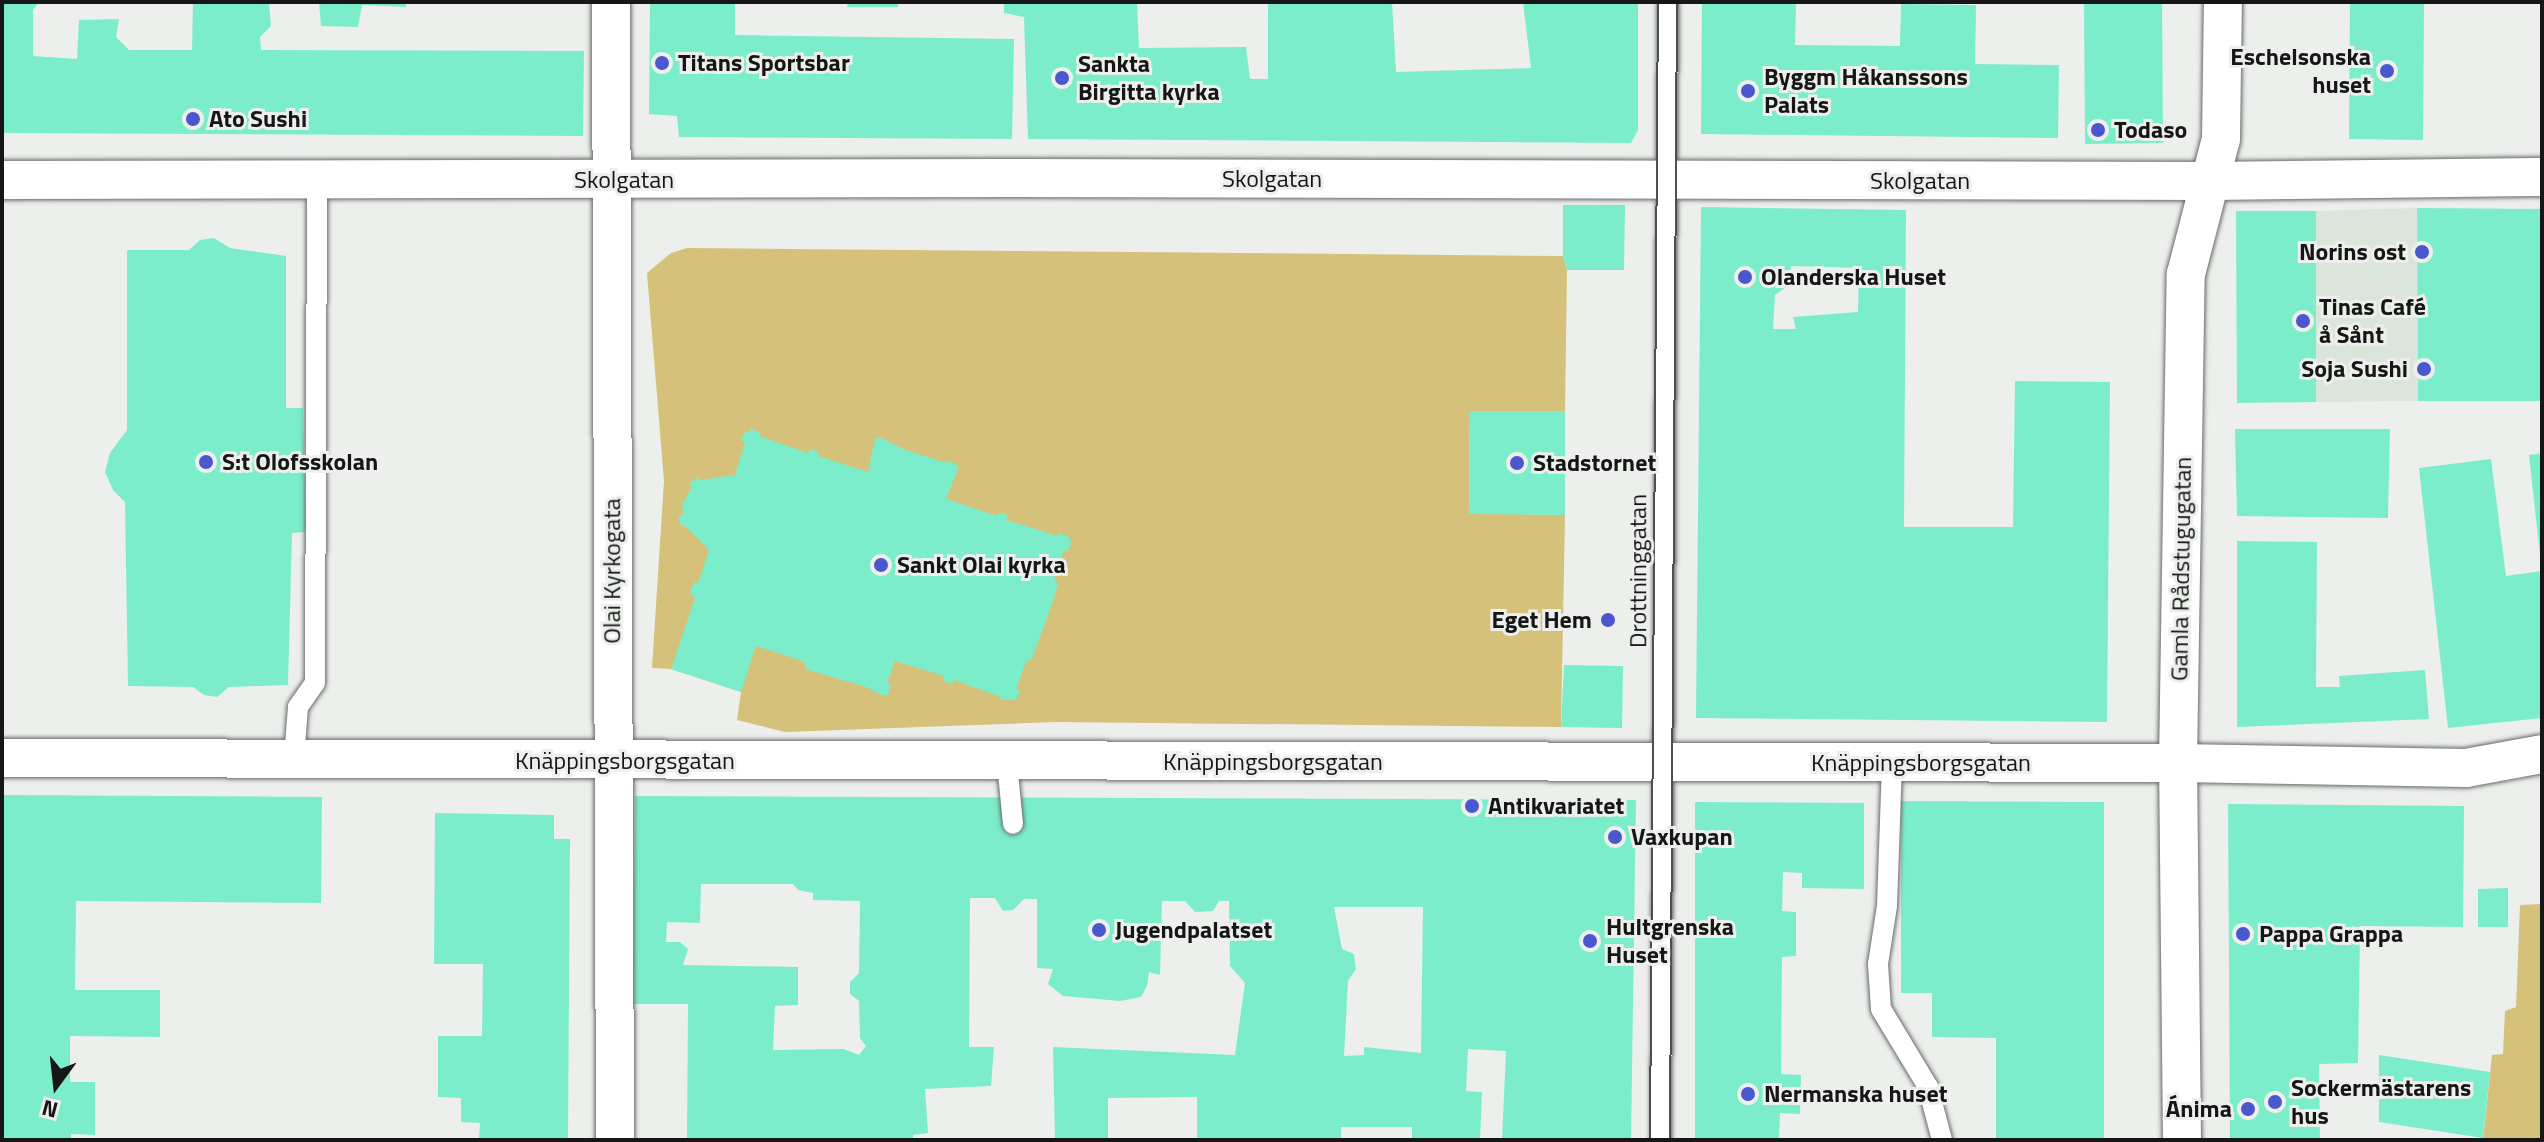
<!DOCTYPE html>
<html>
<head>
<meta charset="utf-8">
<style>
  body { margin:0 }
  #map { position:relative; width:2544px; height:1142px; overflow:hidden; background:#ecefec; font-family:"Titillium Web",sans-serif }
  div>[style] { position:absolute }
  .built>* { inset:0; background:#dce5dc }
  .green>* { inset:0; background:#d5c179 }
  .building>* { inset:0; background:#7bedcb }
  .roads { filter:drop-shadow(0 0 2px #686b68) drop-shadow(0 0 2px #686b68) }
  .service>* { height:20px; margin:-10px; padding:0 10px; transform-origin:10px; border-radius:10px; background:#fff }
  .minor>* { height:38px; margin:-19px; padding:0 19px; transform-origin:19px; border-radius:19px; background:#fff }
  .tram>* { height:2px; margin:-1px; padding:0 1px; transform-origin:1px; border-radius:1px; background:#4e504e }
  .dots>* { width:22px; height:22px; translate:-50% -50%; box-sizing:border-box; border:4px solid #ecefec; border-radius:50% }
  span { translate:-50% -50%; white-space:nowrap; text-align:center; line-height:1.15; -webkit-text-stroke:6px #ecefec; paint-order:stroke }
  .poi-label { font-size:24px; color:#151615; font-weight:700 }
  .right { translate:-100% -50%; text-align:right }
  .left { translate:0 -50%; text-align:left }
  .street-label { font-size:24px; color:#151615 }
  .frame { position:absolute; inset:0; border:4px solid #151615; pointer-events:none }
  .north { position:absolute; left:16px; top:1046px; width:80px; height:80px; -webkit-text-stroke:6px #ecefec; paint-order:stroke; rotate:195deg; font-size:22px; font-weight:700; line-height:32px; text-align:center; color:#151615 }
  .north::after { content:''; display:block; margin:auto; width:28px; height:36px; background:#151615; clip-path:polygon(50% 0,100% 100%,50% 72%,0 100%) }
</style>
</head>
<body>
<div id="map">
  <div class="built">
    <div style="clip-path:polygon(2417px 208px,2418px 401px,2316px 402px,2316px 211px)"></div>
  </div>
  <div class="green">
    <div style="clip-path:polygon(687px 248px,1563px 256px,1567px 270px,1565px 411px,1470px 411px,1469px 513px,1565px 515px,1561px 727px,1056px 722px,785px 732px,737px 720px,741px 692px,671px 669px,652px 668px,664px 481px,647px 273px,671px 253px)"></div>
    <div style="clip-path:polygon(2542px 904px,2542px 1140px,2483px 1140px,2492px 1055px,2503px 1054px,2505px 1011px,2516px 1007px,2520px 905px)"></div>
  </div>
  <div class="building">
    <div style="clip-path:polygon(2px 2px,39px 2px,33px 10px,33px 56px,77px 59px,79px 20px,119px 19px,116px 37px,129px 50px,192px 50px,193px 2px,269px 2px,271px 26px,260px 37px,261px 50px,584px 51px,583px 136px,2px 133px)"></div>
    <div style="clip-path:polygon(319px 2px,406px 2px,406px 7px,362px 5px,358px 27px,321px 26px)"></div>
    <div style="clip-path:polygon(650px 2px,735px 2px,735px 35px,1014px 39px,1012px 139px,679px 137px,677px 116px,649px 114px)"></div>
    <div style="clip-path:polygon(848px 2px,898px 2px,898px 7px,847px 7px)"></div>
    <div style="clip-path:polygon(1004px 2px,1137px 2px,1139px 48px,1246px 47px,1250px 79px,1268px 79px,1268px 2px,1392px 2px,1396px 72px,1531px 68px,1523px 2px,1638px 2px,1638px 130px,1631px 143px,1028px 139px,1024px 17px,1004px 13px)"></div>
    <div style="clip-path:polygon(1702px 2px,1796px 2px,1795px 45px,1900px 46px,1901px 4px,1976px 5px,1975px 64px,2059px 65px,2058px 138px,1701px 134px)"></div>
    <div style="clip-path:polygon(2084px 2px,2162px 2px,2163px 143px,2085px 144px)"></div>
    <div style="clip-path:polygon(2350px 2px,2424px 2px,2423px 140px,2349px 139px)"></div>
    <div style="clip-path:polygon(1563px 205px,1625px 205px,1624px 270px,1567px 270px,1563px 256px)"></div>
    <div style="clip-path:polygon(evenodd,1701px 207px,1906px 210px,1904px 527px,2013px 527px,2015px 381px,2110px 382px,2107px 722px,1696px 718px,1701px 207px,1791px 266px,1859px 268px,1858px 312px,1793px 317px,1796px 329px,1773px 329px,1775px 295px,1789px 285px,1791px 266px)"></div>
    <div style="clip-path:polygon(2417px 208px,2542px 209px,2542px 401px,2418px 401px)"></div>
    <div style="clip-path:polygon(2236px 211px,2316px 211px,2316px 402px,2237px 403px)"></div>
    <div style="clip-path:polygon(214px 238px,230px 248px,286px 256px,286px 408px,303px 408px,306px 532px,292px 533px,288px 685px,229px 687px,217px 697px,204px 695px,193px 687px,128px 686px,125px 502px,113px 490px,105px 472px,110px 453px,127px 430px,127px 250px,189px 250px,200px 240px)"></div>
    <div style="clip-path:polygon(1470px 411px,1565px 411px,1565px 515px,1469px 514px)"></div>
    <div style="clip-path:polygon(750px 429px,760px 432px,759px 436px,808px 453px,810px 449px,819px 452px,818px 456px,868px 472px,875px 439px,879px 437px,906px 450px,947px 463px,948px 460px,959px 467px,946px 499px,997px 516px,998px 513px,1008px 515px,1006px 520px,1058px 536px,1059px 533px,1069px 536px,1068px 540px,1072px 541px,1068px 551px,1064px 550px,1054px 579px,1058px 584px,1053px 601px,1032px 659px,1026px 662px,1016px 689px,1020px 690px,1016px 700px,1000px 700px,1001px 697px,954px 680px,952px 684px,943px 681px,944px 676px,895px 661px,887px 683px,891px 685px,888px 694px,884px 696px,866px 687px,805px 669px,805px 662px,756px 646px,741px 692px,671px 669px,695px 598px,690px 592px,694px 582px,698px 583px,709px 550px,685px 526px,681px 526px,678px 517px,683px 516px,682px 505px,692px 487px,689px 484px,697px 477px,700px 480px,735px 475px,745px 442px,741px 441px,745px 431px,749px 433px)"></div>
    <div style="clip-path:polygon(2235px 429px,2390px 429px,2388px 518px,2237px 516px)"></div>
    <div style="clip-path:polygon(2542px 453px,2542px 555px,2540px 555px,2529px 455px)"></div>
    <div style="clip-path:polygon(2491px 459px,2506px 576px,2542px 571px,2542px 718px,2448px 728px,2419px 468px)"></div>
    <div style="clip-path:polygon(2237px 541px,2317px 542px,2316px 687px,2340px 687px,2339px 676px,2425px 670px,2429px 719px,2237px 727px)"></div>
    <div style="clip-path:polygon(1564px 665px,1623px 666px,1622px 728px,1561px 727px)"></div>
    <div style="clip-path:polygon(2px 795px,322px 797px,321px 903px,76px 901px,75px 990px,160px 990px,160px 1037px,70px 1036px,70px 1082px,95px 1082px,95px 1135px,71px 1134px,71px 1140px,2px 1140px)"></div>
    <div style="clip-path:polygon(evenodd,635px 796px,1636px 800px,1631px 1140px,1502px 1140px,1506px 1051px,1468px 1049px,1466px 1091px,1482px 1092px,1480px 1140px,1412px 1140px,1412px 1127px,1341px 1127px,1341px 1140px,1197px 1140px,1197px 1097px,1108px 1098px,1108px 1140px,1055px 1140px,1053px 1047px,1235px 1055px,1245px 983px,1230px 966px,1229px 901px,1219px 901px,1213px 911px,1195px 912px,1185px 901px,1162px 901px,1160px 975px,1149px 972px,1147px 986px,1141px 997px,1120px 1001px,1063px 996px,1048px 984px,1053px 969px,1037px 968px,1037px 899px,1024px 899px,1013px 910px,1003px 911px,995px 898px,970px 898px,969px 1047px,994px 1047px,991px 1086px,925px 1089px,928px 1133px,913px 1135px,913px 1140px,687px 1140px,688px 1004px,633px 1004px,635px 796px,701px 884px,793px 884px,798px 890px,813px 893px,813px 900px,860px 901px,859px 973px,850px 982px,850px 994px,859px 1001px,860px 1038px,866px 1046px,859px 1055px,844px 1049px,773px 1050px,775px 1006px,798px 1005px,798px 967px,683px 965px,688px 949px,680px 942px,666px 942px,667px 922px,700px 923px,701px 884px,635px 796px,1334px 907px,1423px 907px,1421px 1053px,1364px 1047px,1364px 1055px,1344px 1056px,1348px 981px,1356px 969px,1354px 954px,1342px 949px,1334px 907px)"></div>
    <div style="clip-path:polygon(1901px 801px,2104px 802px,2104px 1140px,1996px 1140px,1996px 1038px,1932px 1037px,1932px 993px,1901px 993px)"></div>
    <div style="clip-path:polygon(1695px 802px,1864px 803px,1864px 889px,1802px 888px,1802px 873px,1783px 872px,1782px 911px,1796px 912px,1796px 956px,1782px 957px,1781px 1074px,1801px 1075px,1800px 1114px,1780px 1113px,1779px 1140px,1695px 1140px)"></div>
    <div style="clip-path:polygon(2228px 804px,2464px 806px,2463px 927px,2360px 926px,2358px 1063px,2319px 1064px,2320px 1140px,2230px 1140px)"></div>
    <div style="clip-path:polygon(435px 813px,554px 815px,554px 839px,570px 839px,568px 1140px,479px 1140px,480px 1123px,461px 1122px,461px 1098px,438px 1097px,438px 1036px,482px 1036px,483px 964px,434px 964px)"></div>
    <div style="clip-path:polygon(2508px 888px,2508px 927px,2478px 927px,2478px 889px)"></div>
    <div style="clip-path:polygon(2379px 1055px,2490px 1072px,2483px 1138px,2379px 1122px)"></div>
  </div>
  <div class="roads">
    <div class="service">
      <div style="left:294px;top:759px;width:52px;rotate:-85.6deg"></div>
      <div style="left:298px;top:707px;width:29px;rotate:-55deg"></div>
      <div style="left:315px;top:683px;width:503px;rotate:-89.77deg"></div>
      <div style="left:1007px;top:762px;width:62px;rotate:84.5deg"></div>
      <div style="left:1892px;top:763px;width:143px;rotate:92deg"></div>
      <div style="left:1887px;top:906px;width:59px;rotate:98.8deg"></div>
      <div style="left:1878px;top:964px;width:45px;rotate:86.2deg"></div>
      <div style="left:1881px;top:1009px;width:91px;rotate:58.9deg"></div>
      <div style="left:1928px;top:1087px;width:55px;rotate:75.2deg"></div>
      <div style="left:1661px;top:1140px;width:1138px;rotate:-89.65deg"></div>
    </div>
    <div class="minor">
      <div style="left:611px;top:2px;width:1138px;rotate:89.8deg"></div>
      <div style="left:2px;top:180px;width:1017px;rotate:-0.11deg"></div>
      <div style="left:1019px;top:178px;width:1191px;rotate:0.14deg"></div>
      <div style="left:2210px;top:181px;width:332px;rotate:-0.7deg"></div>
      <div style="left:2px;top:758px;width:2176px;rotate:0.13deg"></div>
      <div style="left:2178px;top:763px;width:288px;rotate:1deg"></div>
      <div style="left:2466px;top:768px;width:77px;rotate:-10.4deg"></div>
      <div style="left:2182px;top:1140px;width:377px;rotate:-90.6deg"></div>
      <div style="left:2178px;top:763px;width:489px;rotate:-89.1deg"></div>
      <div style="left:2186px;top:274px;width:139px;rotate:-75.5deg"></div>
      <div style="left:2221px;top:139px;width:137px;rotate:-89.2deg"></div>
    </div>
  </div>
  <div class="tram">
    <div style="left:1650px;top:1140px;width:1138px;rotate:-89.6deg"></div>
    <div style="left:1670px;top:1140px;width:1138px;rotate:-89.65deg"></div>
  </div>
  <div class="dots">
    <div style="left:662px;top:63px;background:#4b57cc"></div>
    <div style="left:2387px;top:71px;background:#4b57cc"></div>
    <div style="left:1062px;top:78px;background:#4b57cc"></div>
    <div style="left:1748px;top:91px;background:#4b57cc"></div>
    <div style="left:193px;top:119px;background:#4b57cc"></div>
    <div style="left:2098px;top:130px;background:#4b57cc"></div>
    <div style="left:2422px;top:252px;background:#4b57cc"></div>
    <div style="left:1745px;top:277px;background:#4b57cc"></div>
    <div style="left:2303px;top:321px;background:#4b57cc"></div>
    <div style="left:2424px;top:369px;background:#4b57cc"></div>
    <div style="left:206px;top:462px;background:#4b57cc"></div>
    <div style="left:1517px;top:463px;background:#4b57cc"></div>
    <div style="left:881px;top:565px;background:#4b57cc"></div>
    <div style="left:1608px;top:620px;background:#4b57cc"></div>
    <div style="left:1472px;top:806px;background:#4b57cc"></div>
    <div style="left:1615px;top:837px;background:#4b57cc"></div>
    <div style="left:1099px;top:930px;background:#4b57cc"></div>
    <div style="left:2243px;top:934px;background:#4b57cc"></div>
    <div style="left:1590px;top:941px;background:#4b57cc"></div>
    <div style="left:1748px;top:1094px;background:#4b57cc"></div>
    <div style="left:2275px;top:1102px;background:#4b57cc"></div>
    <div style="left:2248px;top:1109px;background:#4b57cc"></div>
  </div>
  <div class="poi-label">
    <span class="right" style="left:2371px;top:71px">Eschelsonska<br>huset</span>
    <span class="left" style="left:678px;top:63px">Titans Sportsbar</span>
    <span class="left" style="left:1078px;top:78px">Sankta<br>Birgitta kyrka</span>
    <span class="left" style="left:1764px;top:91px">Byggm Håkanssons<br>Palats</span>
    <span class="left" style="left:209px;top:119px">Ato Sushi</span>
    <span class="left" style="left:2114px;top:130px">Todaso</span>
    <span class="right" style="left:2406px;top:252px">Norins ost</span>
    <span class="left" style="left:1761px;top:277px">Olanderska Huset</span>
    <span class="left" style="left:2319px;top:321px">Tinas Café<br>å Sånt</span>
    <span class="right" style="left:2408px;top:369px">Soja Sushi</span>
    <span class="left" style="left:222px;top:462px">S:t Olofsskolan</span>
    <span class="left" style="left:1533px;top:463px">Stadstornet</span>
    <span class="left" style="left:897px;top:565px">Sankt Olai kyrka</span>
    <span class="right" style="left:1592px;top:620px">Eget Hem</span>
    <span class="left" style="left:1488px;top:806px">Antikvariatet</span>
    <span class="left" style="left:1631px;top:837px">Vaxkupan</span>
    <span class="left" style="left:1606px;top:941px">Hultgrenska<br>Huset</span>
    <span class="left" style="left:1115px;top:930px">Jugendpalatset</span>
    <span class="left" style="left:2259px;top:934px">Pappa Grappa</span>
    <span class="left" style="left:2291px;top:1102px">Sockermästarens<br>hus</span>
    <span class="left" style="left:1764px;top:1094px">Nermanska huset</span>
    <span class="right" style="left:2232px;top:1109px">Ánima</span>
  </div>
  <div class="street-label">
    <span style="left:1272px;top:179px">Skolgatan</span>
    <span style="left:624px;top:180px">Skolgatan</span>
    <span style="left:1920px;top:181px">Skolgatan</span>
    <span style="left:2181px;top:569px;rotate:-89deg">Gamla Rådstugugatan</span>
    <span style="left:612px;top:571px;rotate:-90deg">Olai Kyrkogata</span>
    <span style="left:1638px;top:571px;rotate:-90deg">Drottninggatan</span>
    <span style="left:625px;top:761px">Knäppingsborgsgatan</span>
    <span style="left:1273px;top:762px">Knäppingsborgsgatan</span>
    <span style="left:1921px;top:763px">Knäppingsborgsgatan</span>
  </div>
  <div class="frame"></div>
  <div class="north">N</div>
</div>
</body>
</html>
